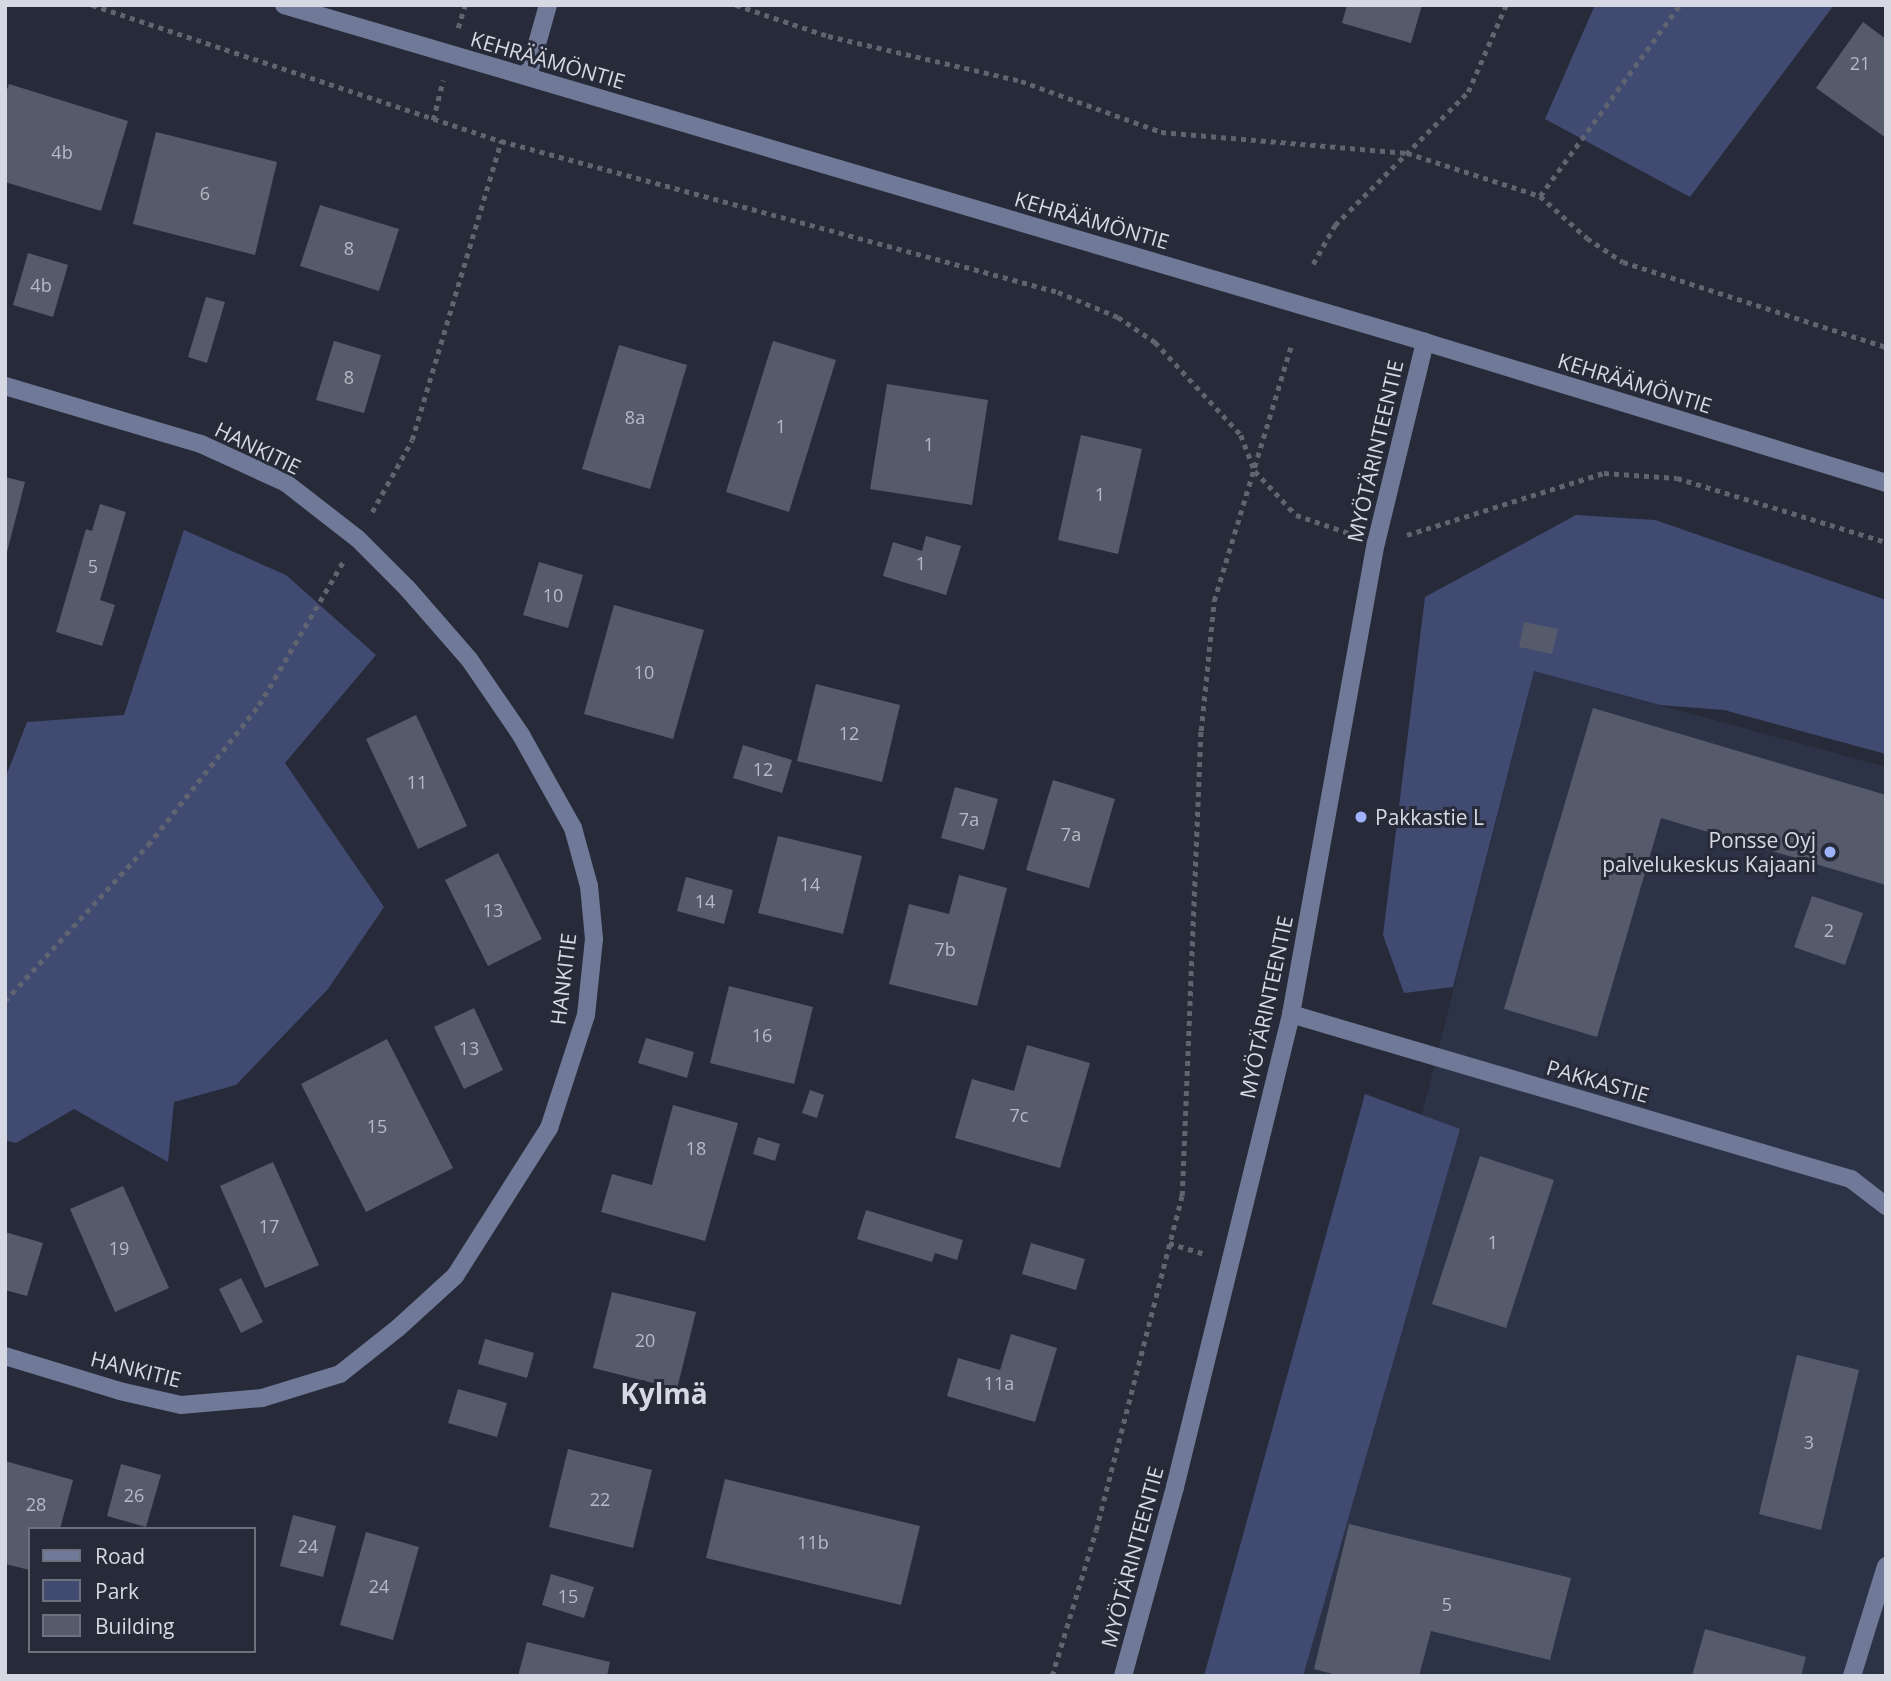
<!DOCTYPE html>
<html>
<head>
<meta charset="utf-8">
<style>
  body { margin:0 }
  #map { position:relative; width:1891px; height:1681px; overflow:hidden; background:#272b39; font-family:"Open Sans",sans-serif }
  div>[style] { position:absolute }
  .built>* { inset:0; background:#2d3347 }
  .green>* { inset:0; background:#414b72 }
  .building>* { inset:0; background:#555b6b }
  .path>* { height:4.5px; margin-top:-2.25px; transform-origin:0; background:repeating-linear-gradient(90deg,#606470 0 5px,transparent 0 10px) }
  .minor>* { height:18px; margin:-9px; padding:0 9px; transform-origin:9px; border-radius:9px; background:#707a98 }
  .dots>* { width:19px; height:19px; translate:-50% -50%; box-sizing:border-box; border:4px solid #272b39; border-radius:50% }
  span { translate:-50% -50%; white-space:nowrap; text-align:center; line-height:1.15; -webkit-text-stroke:6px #272b39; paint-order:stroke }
  .number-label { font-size:18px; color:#b6bac5 }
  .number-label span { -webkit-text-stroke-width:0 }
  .street-label { font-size:21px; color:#d6d9e3 }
  .poi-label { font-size:21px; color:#d6d9e3 }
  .left { translate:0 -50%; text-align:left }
  .right { translate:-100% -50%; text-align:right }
  .district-label { font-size:28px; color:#d6d9e3; font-weight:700 }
  .frame { position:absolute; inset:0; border:7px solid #d6d9e3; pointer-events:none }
  .legend { position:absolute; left:28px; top:1527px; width:228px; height:126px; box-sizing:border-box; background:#272b39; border:2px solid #6d717d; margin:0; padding:9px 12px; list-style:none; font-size:21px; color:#d6d9e3 }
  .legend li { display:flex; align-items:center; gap:14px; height:35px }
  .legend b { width:35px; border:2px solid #6d717d }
</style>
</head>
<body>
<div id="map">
  <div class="built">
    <div style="clip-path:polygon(1534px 671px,1886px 767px,1886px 1676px,1280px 1676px)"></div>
  </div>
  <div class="green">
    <div style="clip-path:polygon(1595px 5px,1834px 5px,1690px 197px,1545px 119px)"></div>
    <div style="clip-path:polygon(1576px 515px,1655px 520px,1886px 600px,1886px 754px,1724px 710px,1660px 705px,1534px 671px,1453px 987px,1404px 993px,1383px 935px,1425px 597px)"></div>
    <div style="clip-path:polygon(184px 530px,286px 575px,376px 655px,285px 763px,384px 907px,328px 989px,236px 1085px,174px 1102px,168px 1162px,74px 1109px,16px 1143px,5px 1140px,5px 779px,27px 722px,124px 715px)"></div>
    <div style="clip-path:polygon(1365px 1094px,1460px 1129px,1303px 1676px,1204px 1676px)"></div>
  </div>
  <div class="building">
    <div style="clip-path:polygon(1347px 5px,1422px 5px,1411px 43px,1342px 23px)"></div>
    <div style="clip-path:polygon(1863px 22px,1886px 39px,1886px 138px,1816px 88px)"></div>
    <div style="clip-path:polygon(9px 84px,128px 121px,101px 211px,5px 182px,5px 95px)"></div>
    <div style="clip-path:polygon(156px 132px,277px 162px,255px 255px,133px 224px)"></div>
    <div style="clip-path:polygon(320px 205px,399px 229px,379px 291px,300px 266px)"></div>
    <div style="clip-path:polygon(28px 253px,68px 265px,53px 317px,13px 305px)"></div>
    <div style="clip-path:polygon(206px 297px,225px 302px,207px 363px,188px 357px)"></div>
    <div style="clip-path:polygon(334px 341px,381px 355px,364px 413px,316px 400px)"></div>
    <div style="clip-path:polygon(773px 341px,836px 360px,789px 512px,726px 492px)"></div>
    <div style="clip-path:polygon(619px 345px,687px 365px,650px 489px,582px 469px)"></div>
    <div style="clip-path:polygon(887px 384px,988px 400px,972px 505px,870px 489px)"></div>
    <div style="clip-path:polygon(1081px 435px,1142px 449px,1118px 554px,1058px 540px)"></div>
    <div style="clip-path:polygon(5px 477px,25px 482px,6px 556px,5px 556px)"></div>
    <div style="clip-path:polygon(100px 504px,126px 512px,100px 600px,115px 605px,102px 646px,56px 632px,86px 529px,92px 531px)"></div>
    <div style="clip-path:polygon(926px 536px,961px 546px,946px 595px,883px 576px,893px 542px,922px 551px)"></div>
    <div style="clip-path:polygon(539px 562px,583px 575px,568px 628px,523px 615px)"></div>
    <div style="clip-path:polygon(614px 605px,704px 630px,673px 739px,584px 714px)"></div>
    <div style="clip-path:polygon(1524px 622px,1558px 629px,1552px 654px,1519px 647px)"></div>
    <div style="clip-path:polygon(816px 684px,900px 705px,882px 782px,797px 761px)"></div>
    <div style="clip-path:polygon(1593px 708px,1886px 795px,1886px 885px,1661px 818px,1597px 1037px,1504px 1009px)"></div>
    <div style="clip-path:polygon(416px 715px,467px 826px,418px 849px,366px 739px)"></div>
    <div style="clip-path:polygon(743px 745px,792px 760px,782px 793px,733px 778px)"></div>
    <div style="clip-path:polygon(1053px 780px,1115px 799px,1089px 888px,1026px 870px)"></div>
    <div style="clip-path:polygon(955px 787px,998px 799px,984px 850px,941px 838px)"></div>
    <div style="clip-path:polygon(778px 836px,862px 856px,843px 934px,758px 913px)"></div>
    <div style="clip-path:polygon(498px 853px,542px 939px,488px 966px,445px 880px)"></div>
    <div style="clip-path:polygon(959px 875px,1007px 888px,977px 1006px,889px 984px,909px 904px,949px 914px)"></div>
    <div style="clip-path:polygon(686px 877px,733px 890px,724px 924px,677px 911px)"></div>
    <div style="clip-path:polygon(1812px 896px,1863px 913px,1845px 965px,1794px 947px)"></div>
    <div style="clip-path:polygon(729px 986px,813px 1007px,794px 1084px,710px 1063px)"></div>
    <div style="clip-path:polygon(474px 1008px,503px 1070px,464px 1089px,434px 1027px)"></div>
    <div style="clip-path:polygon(646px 1038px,694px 1052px,687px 1078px,638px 1063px)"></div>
    <div style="clip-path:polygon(387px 1039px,453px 1168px,366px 1212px,301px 1084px)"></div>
    <div style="clip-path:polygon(1027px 1045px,1090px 1063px,1060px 1168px,955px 1138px,972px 1079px,1014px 1091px)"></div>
    <div style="clip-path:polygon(810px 1090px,824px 1095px,817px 1118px,802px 1113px)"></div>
    <div style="clip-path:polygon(673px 1105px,738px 1123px,705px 1241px,601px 1212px,612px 1174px,652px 1185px)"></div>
    <div style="clip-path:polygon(758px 1137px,780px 1144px,775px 1161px,753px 1154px)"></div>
    <div style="clip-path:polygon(1480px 1156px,1554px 1180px,1506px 1328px,1432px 1304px)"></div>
    <div style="clip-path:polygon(273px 1162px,319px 1265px,265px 1288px,220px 1186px)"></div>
    <div style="clip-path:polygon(123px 1186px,169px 1288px,115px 1312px,70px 1209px)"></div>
    <div style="clip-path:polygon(866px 1210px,963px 1240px,957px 1260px,935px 1253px,932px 1262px,857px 1239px)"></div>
    <div style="clip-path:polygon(5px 1232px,43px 1243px,27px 1296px,5px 1290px)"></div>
    <div style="clip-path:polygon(1031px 1243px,1085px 1259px,1076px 1290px,1022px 1274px)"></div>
    <div style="clip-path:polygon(241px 1278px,263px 1322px,241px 1333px,219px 1289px)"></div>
    <div style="clip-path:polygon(612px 1292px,696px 1312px,677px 1389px,593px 1368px)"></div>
    <div style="clip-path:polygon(1011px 1334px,1057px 1348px,1035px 1422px,947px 1396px,958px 1358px,1000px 1370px)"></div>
    <div style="clip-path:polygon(485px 1339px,534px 1353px,527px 1378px,478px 1364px)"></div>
    <div style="clip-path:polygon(1797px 1355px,1859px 1370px,1821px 1530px,1759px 1514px)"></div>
    <div style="clip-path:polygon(458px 1389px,507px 1403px,497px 1437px,448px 1423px)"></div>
    <div style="clip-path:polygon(568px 1449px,652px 1470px,633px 1548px,549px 1527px)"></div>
    <div style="clip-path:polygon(5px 1461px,73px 1480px,60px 1529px,30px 1529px,30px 1570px,5px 1564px)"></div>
    <div style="clip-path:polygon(121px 1464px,161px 1475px,146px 1527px,107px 1516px)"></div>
    <div style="clip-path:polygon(725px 1479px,920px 1526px,901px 1605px,706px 1558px)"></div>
    <div style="clip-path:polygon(293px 1515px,336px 1526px,323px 1577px,280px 1566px)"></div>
    <div style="clip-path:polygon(1349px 1524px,1571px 1578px,1550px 1660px,1431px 1631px,1419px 1676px,1340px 1676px,1314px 1669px)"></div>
    <div style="clip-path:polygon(366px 1532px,419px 1547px,393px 1640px,340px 1625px)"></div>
    <div style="clip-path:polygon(551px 1574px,594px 1587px,584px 1618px,542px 1605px)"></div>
    <div style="clip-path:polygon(1705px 1629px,1806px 1657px,1801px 1676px,1692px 1676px)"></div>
    <div style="clip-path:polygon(527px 1642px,610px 1662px,607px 1676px,518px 1676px)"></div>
  </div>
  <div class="path">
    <div style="left:92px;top:5px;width:431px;rotate:18.4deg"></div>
    <div style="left:501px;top:141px;width:577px;rotate:15.17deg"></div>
    <div style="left:1058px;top:292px;width:65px;rotate:22.6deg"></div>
    <div style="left:1118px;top:317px;width:45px;rotate:34deg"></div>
    <div style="left:1155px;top:342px;width:127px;rotate:47.2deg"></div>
    <div style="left:1241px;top:435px;width:39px;rotate:69deg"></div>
    <div style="left:1255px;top:471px;width:60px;rotate:47deg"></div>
    <div style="left:1296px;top:515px;width:56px;rotate:18.8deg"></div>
    <div style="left:736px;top:5px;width:97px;rotate:18.6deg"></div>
    <div style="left:828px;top:36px;width:198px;rotate:13.1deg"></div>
    <div style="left:1021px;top:81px;width:149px;rotate:20deg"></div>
    <div style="left:1161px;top:132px;width:247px;rotate:4.9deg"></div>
    <div style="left:1407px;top:153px;width:140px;rotate:17.9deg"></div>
    <div style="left:1540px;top:196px;width:63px;rotate:41.8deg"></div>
    <div style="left:1587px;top:238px;width:43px;rotate:33.7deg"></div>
    <div style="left:1623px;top:262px;width:276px;rotate:17.9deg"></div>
    <div style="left:458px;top:28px;width:24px;rotate:-73deg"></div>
    <div style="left:433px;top:120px;width:41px;rotate:-76deg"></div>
    <div style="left:1540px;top:196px;width:237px;rotate:-53.8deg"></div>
    <div style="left:1313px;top:264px;width:45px;rotate:-60.6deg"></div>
    <div style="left:1335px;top:225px;width:188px;rotate:-45deg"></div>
    <div style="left:1468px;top:92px;width:95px;rotate:-66.4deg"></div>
    <div style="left:372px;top:512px;width:82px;rotate:-60.9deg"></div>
    <div style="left:412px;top:440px;width:312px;rotate:-73.4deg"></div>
    <div style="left:1407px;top:535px;width:207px;rotate:-17.5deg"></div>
    <div style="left:1604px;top:473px;width:73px;rotate:3.9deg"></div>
    <div style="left:1677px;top:478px;width:219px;rotate:17deg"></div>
    <div style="left:5px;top:1001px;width:212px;rotate:-47.5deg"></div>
    <div style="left:148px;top:845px;width:179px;rotate:-51.6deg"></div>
    <div style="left:259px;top:705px;width:166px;rotate:-59.6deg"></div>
    <div style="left:1169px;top:1243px;width:38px;rotate:17deg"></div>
    <div style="left:1052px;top:1676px;width:152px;rotate:-73.2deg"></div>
    <div style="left:1096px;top:1530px;width:345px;rotate:-75.6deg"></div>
    <div style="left:1182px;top:1196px;width:465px;rotate:-87.7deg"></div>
    <div style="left:1201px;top:731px;width:131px;rotate:-84.3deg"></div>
    <div style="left:1214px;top:601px;width:266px;rotate:-73.2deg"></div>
  </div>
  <div class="minor">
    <div style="left:284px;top:5px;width:1190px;rotate:16.45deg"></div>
    <div style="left:1425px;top:342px;width:482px;rotate:17deg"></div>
    <div style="left:528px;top:76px;width:74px;rotate:-74.3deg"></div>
    <div style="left:5px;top:386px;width:204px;rotate:16.5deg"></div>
    <div style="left:201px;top:444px;width:94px;rotate:24.6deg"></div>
    <div style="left:286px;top:483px;width:91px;rotate:37.9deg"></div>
    <div style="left:358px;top:539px;width:69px;rotate:45deg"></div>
    <div style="left:407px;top:588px;width:94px;rotate:48.9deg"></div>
    <div style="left:469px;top:659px;width:92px;rotate:55.6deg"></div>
    <div style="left:521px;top:735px;width:107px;rotate:60.8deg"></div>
    <div style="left:573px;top:828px;width:60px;rotate:74.6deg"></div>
    <div style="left:589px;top:886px;width:53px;rotate:84.6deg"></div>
    <div style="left:594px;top:939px;width:76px;rotate:96deg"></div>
    <div style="left:586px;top:1015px;width:119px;rotate:108.1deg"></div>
    <div style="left:549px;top:1128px;width:175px;rotate:122.4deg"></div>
    <div style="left:455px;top:1276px;width:77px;rotate:137.6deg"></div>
    <div style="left:398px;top:1328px;width:74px;rotate:141.6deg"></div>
    <div style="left:340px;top:1374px;width:82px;rotate:162.9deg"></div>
    <div style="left:262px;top:1398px;width:81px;rotate:175.1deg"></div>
    <div style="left:181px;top:1405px;width:63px;rotate:-167.1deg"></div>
    <div style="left:120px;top:1391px;width:120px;rotate:-163.1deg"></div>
    <div style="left:1291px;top:1014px;width:584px;rotate:16.42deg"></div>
    <div style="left:1851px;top:1179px;width:44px;rotate:37.6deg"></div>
    <div style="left:1123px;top:1676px;width:196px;rotate:-74.6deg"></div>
    <div style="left:1175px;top:1487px;width:487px;rotate:-76.2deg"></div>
    <div style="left:1291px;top:1014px;width:479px;rotate:-79.8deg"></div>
    <div style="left:1376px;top:543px;width:207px;rotate:-76.3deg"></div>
    <div style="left:1852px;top:1676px;width:115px;rotate:-72.8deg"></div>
  </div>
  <div class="dots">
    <div style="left:1361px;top:817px;background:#9fb3fd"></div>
    <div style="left:1830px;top:852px;background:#9fb3fd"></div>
  </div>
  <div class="number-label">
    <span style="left:1860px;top:63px">21</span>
    <span style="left:62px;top:152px">4b</span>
    <span style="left:205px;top:193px">6</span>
    <span style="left:349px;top:248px">8</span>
    <span style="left:41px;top:285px">4b</span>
    <span style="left:349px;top:377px">8</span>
    <span style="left:635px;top:417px">8a</span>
    <span style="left:781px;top:426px">1</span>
    <span style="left:929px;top:444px">1</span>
    <span style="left:1100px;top:494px">1</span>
    <span style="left:921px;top:563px">1</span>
    <span style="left:93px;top:566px">5</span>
    <span style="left:553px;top:595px">10</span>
    <span style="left:644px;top:672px">10</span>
    <span style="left:849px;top:733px">12</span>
    <span style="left:763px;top:769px">12</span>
    <span style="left:417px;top:782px">11</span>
    <span style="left:969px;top:819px">7a</span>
    <span style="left:1071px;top:834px">7a</span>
    <span style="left:810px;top:884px">14</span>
    <span style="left:705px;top:901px">14</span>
    <span style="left:493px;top:910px">13</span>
    <span style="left:1829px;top:930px">2</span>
    <span style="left:945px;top:949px">7b</span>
    <span style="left:762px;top:1035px">16</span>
    <span style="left:469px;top:1048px">13</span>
    <span style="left:1019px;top:1115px">7c</span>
    <span style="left:377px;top:1126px">15</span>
    <span style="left:696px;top:1148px">18</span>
    <span style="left:269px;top:1226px">17</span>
    <span style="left:1493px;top:1242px">1</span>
    <span style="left:119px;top:1248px">19</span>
    <span style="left:645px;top:1340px">20</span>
    <span style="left:999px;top:1383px">11a</span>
    <span style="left:1809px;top:1442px">3</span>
    <span style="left:134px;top:1495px">26</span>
    <span style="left:600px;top:1499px">22</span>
    <span style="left:36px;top:1504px">28</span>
    <span style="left:813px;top:1542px">11b</span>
    <span style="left:308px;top:1546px">24</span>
    <span style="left:379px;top:1586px">24</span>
    <span style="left:568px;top:1596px">15</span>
    <span style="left:1447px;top:1604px">5</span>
  </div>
  <div class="street-label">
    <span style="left:548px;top:60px;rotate:16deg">KEHRÄÄMÖNTIE</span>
    <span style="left:1092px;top:220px;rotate:16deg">KEHRÄÄMÖNTIE</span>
    <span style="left:1635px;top:383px;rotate:17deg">KEHRÄÄMÖNTIE</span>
    <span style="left:258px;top:448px;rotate:26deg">HANKITIE</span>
    <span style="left:1375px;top:451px;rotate:-77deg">MYÖTÄRINTEENTIE</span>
    <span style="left:563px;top:979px;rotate:-83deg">HANKITIE</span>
    <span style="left:1266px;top:1007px;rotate:-78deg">MYÖTÄRINTEENTIE</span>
    <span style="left:1598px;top:1081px;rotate:16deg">PAKKASTIE</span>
    <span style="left:136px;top:1369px;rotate:14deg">HANKITIE</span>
    <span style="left:1132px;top:1557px;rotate:-75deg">MYÖTÄRINTEENTIE</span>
  </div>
  <div class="poi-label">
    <span class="left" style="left:1375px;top:817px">Pakkastie L</span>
    <span class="right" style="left:1816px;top:852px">Ponsse Oyj<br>palvelukeskus Kajaani</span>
  </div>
  <div class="district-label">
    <span style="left:664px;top:1393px">Kylmä</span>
  </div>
  <div class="frame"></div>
  <ul class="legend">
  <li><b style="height:9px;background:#707a98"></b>Road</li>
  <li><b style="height:19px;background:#414b72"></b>Park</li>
  <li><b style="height:19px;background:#555b6b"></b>Building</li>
  </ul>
</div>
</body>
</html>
